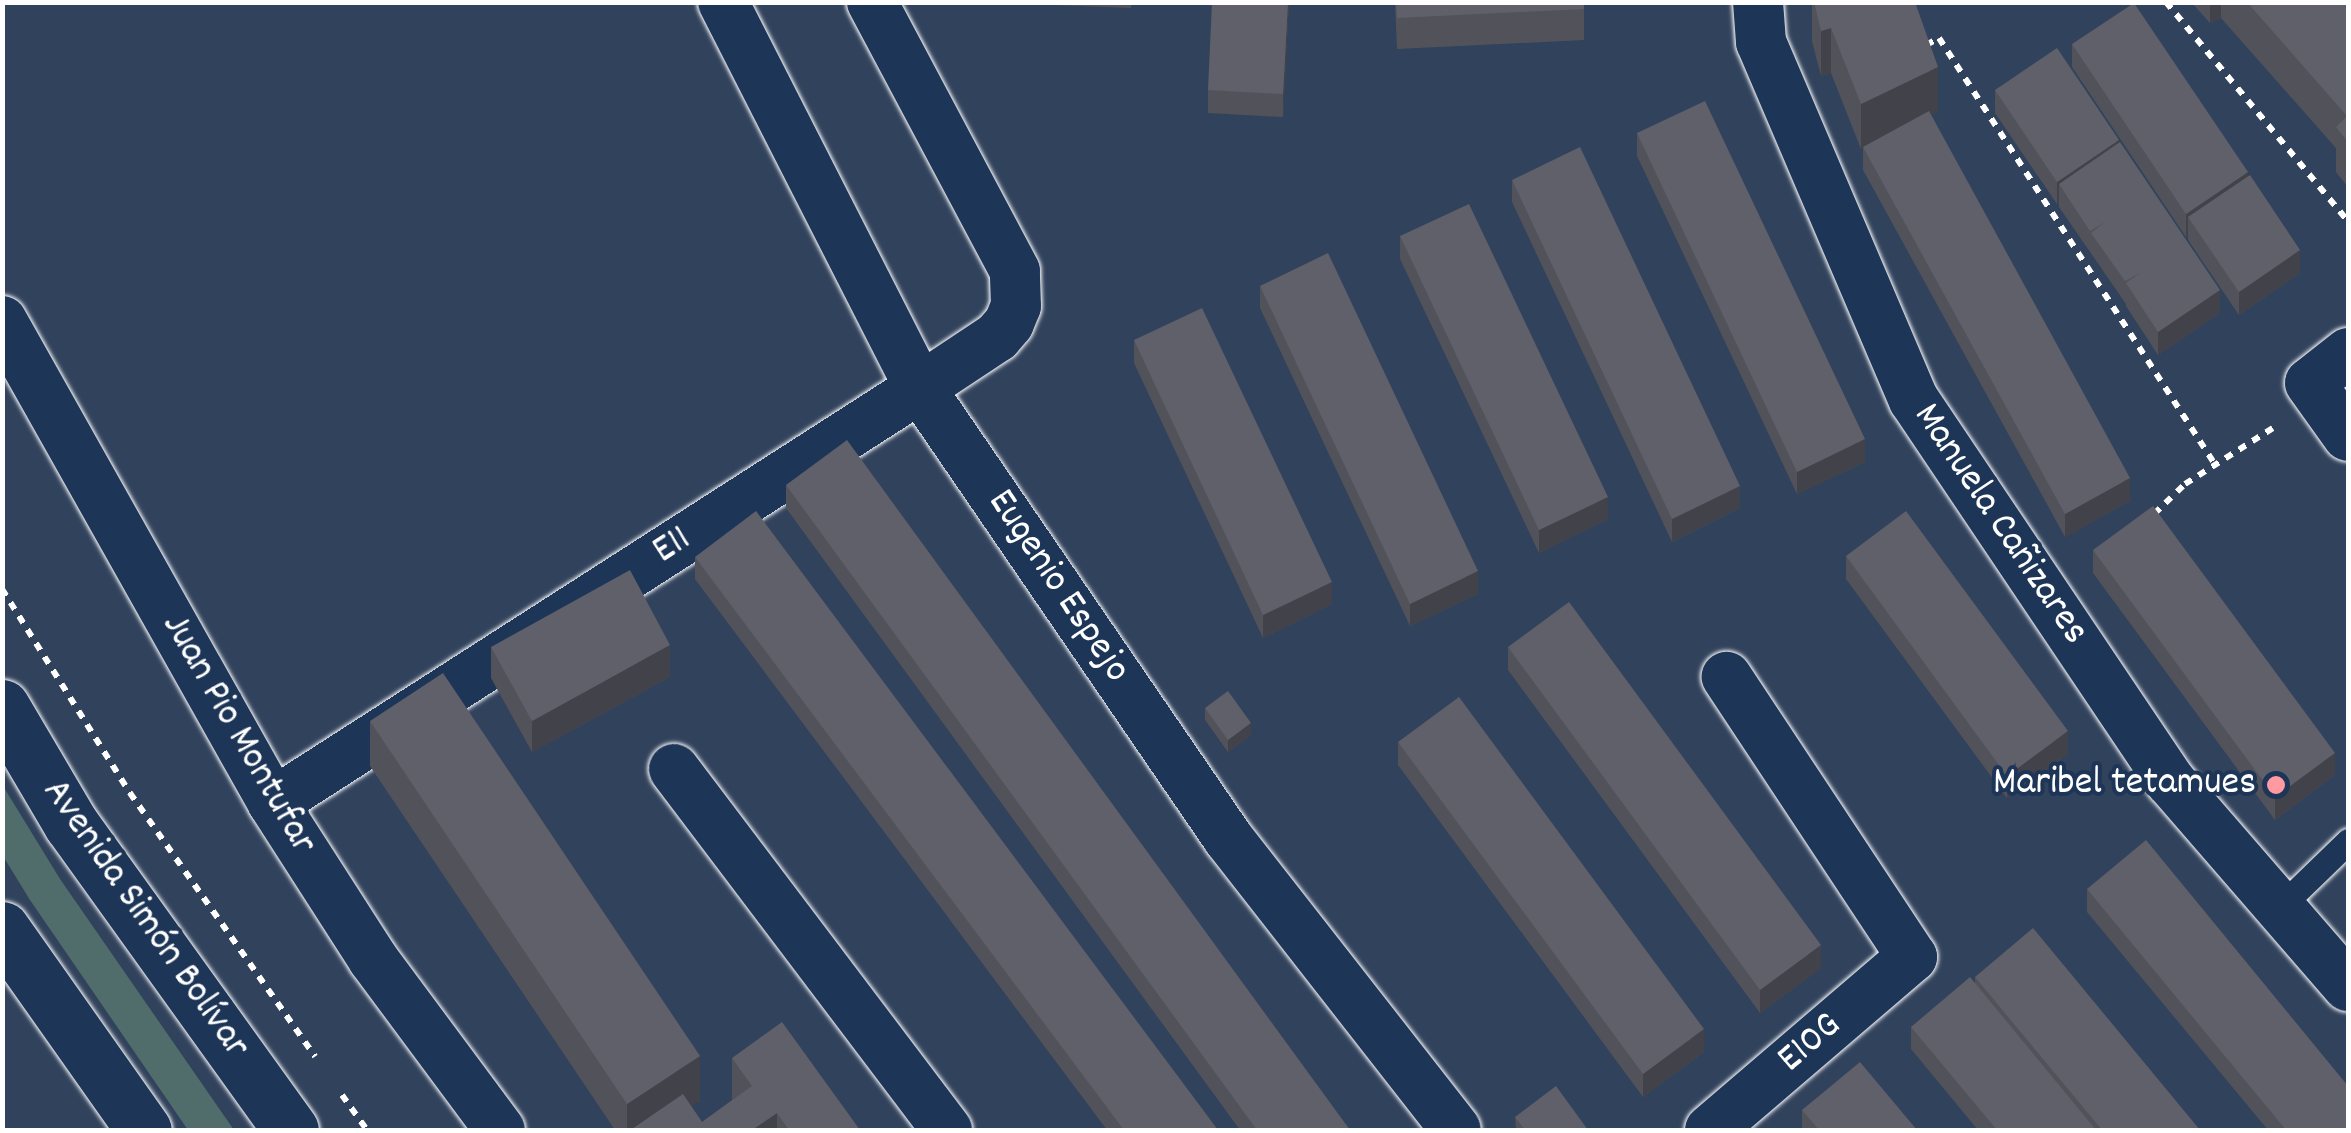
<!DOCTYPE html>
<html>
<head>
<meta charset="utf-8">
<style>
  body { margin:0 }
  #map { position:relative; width:2351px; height:1133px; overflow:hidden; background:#31425c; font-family:Dekko,sans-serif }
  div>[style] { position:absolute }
  .green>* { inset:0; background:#516d6b }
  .path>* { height:6px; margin-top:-3px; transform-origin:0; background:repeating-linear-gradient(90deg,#fff 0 8px,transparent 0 16px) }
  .roads { filter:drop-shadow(0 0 2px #fff) drop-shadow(0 0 2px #fff) }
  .lane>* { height:25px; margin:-12.5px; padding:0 12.5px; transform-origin:12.5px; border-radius:12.5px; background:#1d3557 }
  .street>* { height:50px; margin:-25px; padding:0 25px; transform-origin:25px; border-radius:25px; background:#1d3557 }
  .highway>* { height:55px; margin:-27.5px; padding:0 27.5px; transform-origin:27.5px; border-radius:27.5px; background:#1d3557 }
  .wall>* { inset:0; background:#52535a }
  .shaded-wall>* { inset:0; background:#42434a }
  .building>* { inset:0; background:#5f6069 }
  .dots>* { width:28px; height:28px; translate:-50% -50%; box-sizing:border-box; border:5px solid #1d3557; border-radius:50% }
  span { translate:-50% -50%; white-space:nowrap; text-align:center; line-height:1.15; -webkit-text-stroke:8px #1d3557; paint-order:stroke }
  .street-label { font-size:40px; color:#fff }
  .poi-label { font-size:40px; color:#fff }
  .right { translate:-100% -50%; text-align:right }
  .frame { position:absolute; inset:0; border:5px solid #fff; pointer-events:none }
</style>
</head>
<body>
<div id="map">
  <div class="green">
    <div style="clip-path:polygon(3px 786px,60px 879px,234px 1130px,188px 1130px,30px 900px,3px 856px)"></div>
  </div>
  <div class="path">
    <div style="left:2166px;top:2px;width:285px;rotate:50.3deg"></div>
    <div style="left:1926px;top:45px;width:15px;rotate:-28deg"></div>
    <div style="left:1939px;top:38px;width:510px;rotate:57.09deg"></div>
    <div style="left:2154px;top:514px;width:43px;rotate:-44.1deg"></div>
    <div style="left:2185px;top:484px;width:104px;rotate:-32.5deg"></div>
    <div style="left:2px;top:589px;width:241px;rotate:57.9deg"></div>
    <div style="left:130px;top:793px;width:322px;rotate:54.9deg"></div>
    <div style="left:342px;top:1095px;width:43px;rotate:54.5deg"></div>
  </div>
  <div class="roads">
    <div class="lane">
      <div style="left:2280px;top:907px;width:95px;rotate:-44.1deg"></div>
    </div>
    <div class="street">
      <div style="left:723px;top:2px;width:433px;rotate:63deg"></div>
      <div style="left:920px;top:388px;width:545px;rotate:55.61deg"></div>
      <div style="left:1228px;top:838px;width:370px;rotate:52deg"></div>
      <div style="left:1758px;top:2px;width:40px;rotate:85.7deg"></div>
      <div style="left:1761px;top:42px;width:389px;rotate:66.9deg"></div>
      <div style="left:1914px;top:400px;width:460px;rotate:56.1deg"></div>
      <div style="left:2171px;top:782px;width:270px;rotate:49.1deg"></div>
      <div style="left:2px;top:321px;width:553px;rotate:60.65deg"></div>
      <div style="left:273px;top:803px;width:185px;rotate:57.3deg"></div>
      <div style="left:373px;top:959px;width:213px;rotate:53.4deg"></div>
      <div style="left:2348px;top:353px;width:48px;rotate:141.7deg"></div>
      <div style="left:2310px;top:383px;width:65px;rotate:54.4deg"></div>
      <div style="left:674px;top:769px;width:453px;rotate:52.9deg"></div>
      <div style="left:273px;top:803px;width:769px;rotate:-32.68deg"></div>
      <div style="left:920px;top:388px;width:92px;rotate:-33.5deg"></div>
      <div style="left:997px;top:337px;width:18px;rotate:-49deg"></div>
      <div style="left:1009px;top:323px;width:18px;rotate:-68deg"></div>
      <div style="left:1016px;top:306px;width:35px;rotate:-92deg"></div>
      <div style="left:1015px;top:271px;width:305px;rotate:-118deg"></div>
      <div style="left:1710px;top:1130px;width:266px;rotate:-40.6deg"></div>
      <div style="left:1912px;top:957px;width:336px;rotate:-123.5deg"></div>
    </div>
    <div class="highway">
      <div style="left:2px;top:707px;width:136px;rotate:59.5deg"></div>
      <div style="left:71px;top:824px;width:377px;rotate:54.3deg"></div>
      <div style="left:2px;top:929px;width:246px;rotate:54.8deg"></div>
    </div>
  </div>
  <div class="wall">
    <div style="clip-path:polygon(1055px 2px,1131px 2px,1131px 8px,1055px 5px)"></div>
    <div style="clip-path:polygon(1289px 2px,1283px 117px,1208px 113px,1208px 90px)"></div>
    <div style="clip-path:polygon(1395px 2px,1584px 2px,1584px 40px,1397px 49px)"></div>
    <div style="clip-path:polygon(1812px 2px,1915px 2px,1938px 112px,1931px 115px,2130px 501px,2065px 537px,1863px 170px,1863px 147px,1861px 149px,1831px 73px,1821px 76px,1812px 41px)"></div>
    <div style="clip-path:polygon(2191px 2px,2348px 2px,2348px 187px,2336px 172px,2336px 148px,2221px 18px,2210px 23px)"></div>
    <div style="clip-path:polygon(2072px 44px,2248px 176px,2300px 273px,2239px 315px,2188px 240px,2188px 236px,2186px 237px,2072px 67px)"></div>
    <div style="clip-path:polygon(1995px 90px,2119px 143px,2220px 313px,2158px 355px,2126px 306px,2126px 304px,2059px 207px,2059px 203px,2057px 204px,1995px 113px)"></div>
    <div style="clip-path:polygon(1637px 133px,1865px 462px,1797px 494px,1637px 156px)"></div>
    <div style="clip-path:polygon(1512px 180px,1740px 508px,1672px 542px,1512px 202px)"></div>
    <div style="clip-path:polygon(1400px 236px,1608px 519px,1539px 553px,1400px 259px)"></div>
    <div style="clip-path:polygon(1260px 286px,1478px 594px,1410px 626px,1260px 308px)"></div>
    <div style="clip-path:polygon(1134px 340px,1332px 604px,1263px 638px,1134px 363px)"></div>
    <div style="clip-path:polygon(786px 485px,1350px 1130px,1240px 1130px,786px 508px)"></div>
    <div style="clip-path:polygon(2093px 550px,2335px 775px,2275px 820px,2093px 573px)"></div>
    <div style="clip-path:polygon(1846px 556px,2068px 754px,2007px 798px,1846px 579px)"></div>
    <div style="clip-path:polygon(695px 557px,1218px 1130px,1107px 1130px,695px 579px)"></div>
    <div style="clip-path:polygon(491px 647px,670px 677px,532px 752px,491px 678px)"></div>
    <div style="clip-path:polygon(1508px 647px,1821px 968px,1760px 1013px,1508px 670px)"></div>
    <div style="clip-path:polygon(1205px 708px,1251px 735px,1228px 752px,1205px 720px)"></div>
    <div style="clip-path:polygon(370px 721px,700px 1101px,691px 1106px,702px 1122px,732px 1100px,732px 1058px,860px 1130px,615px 1130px,370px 766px)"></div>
    <div style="clip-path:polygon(1398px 742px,1704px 1052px,1643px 1097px,1398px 765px)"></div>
    <div style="clip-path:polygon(2087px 889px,2348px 1130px,2268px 1130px,2087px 912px)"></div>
    <div style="clip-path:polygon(1975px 977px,2200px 1130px,1978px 1130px,1911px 1049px,1911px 1027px,1975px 984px)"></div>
    <div style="clip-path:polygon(1802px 1110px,1917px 1130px,1802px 1130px)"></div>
    <div style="clip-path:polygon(1515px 1117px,1588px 1130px,1516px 1130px)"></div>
  </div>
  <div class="shaded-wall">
    <div style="clip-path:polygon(1288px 2px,1289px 2px,1283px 117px,1283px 94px)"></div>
    <div style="clip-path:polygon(2210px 2px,2221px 2px,2221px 18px,2210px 23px)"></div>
    <div style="clip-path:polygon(1831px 28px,1831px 73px,1821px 76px,1821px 31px)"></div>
    <div style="clip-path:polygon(1938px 67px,1938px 112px,1861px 149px,1861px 104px)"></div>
    <div style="clip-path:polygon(2119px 140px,2119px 162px,2059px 184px,2059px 203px,2057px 204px,2057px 182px)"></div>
    <div style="clip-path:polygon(2248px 172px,2248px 195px,2188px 217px,2188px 236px,2186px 237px,2186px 214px)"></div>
    <div style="clip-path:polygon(2300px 250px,2300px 273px,2239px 315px,2239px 292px)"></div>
    <div style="clip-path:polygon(2220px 290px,2220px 313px,2158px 355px,2158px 332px)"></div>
    <div style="clip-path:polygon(1865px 439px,1865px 462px,1797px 494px,1797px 472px)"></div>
    <div style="clip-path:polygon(2130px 478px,2130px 501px,2065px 537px,2065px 514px)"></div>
    <div style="clip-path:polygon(1740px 486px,1740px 508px,1672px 542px,1672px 519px)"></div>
    <div style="clip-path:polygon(1608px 497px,1608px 519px,1539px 553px,1539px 530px)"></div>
    <div style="clip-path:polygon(1478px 571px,1478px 594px,1410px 626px,1410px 604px)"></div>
    <div style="clip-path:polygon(1332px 582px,1332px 604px,1263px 638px,1263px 615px)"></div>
    <div style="clip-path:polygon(670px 645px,670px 677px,532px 752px,532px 721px)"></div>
    <div style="clip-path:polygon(1251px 723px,1251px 735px,1228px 752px,1228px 740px)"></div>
    <div style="clip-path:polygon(2068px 731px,2068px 754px,2007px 798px,2007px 776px)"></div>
    <div style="clip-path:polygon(2335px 753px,2335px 775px,2275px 820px,2275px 797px)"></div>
    <div style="clip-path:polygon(1821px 945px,1821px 968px,1760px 1013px,1760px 990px)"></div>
    <div style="clip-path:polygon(1704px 1029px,1704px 1052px,1643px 1097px,1643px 1074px)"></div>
    <div style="clip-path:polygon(700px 1056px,700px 1101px,655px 1130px,627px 1130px,627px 1104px)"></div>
    <div style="clip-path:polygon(777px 1113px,777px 1130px,752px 1130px)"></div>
  </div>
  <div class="building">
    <div style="clip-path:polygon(1212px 2px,1288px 2px,1283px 94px,1208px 90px)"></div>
    <div style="clip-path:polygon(1396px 2px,1584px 2px,1584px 9px,1397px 18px)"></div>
    <div style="clip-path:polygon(1814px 2px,1915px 2px,1938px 67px,1861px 104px,1831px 28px,1821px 31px)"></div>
    <div style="clip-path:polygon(2247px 2px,2348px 2px,2348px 142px,2336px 127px,2347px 116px)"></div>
    <div style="clip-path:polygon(2134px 3px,2248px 172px,2186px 214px,2072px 44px)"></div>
    <div style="clip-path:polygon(2057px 48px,2119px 140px,2057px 182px,1995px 90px)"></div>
    <div style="clip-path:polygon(1705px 101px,1865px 439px,1797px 472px,1637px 133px)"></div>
    <div style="clip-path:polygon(1929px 111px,2130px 478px,2065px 514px,1863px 147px)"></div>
    <div style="clip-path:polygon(2120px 142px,2220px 290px,2158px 332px,2126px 283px,2140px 273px,2125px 281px,2091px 233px,2105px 222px,2090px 231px,2059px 184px)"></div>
    <div style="clip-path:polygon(1580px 147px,1740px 486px,1672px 519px,1512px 180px)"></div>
    <div style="clip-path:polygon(2250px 175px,2300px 250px,2239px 292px,2188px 217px)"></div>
    <div style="clip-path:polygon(1469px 204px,1608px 497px,1539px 530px,1400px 236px)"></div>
    <div style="clip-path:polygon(1328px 253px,1478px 571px,1410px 604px,1260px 286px)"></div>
    <div style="clip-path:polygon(1202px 308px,1332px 582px,1263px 615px,1134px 340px)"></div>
    <div style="clip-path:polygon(847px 440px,1350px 1130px,1257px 1130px,786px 485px)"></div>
    <div style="clip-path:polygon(2153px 506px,2335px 753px,2275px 797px,2093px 550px)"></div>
    <div style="clip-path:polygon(756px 511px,1218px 1130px,1124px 1130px,695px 557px)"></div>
    <div style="clip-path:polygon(1906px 511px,2068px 731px,2007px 776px,1846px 556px)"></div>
    <div style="clip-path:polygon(630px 570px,670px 645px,532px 721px,491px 647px)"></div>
    <div style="clip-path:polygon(1569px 602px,1821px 945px,1760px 990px,1508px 647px)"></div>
    <div style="clip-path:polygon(443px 673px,700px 1056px,627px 1104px,370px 721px)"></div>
    <div style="clip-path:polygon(1228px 691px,1251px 723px,1228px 740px,1205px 708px)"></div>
    <div style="clip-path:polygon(1459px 697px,1704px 1029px,1643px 1074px,1398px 742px)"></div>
    <div style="clip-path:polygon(2146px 840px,2348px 1086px,2348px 1130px,2286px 1130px,2087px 889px)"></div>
    <div style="clip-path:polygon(2033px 928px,2200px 1130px,2102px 1130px,1975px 977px)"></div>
    <div style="clip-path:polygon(1970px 977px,2096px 1130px,1997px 1130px,1911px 1027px)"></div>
    <div style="clip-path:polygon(782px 1022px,860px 1130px,789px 1130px,777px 1113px,752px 1130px,633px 1130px,632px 1129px,683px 1094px,702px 1122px,752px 1086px,732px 1058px)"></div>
    <div style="clip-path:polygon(1860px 1062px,1917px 1130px,1819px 1130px,1802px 1110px)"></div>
    <div style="clip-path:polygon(1556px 1086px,1588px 1130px,1525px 1130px,1515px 1117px)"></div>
  </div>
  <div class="dots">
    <div style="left:2276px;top:785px;background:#ff9aa2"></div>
  </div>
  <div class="street-label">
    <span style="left:1999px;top:525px;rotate:56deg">Manuela Cañizares</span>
    <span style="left:673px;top:547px;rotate:-33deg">E11</span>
    <span style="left:1057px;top:587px;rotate:56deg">Eugenio Espejo</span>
    <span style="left:237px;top:735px;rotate:60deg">Juan Pio Montufar</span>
    <span style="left:144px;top:920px;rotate:55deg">Avenida Simón Bolívar</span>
    <span style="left:1811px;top:1044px;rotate:-41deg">E10G</span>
  </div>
  <div class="poi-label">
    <span class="right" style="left:2256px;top:785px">Maribel tetamues</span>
  </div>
  <div class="frame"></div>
</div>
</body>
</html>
